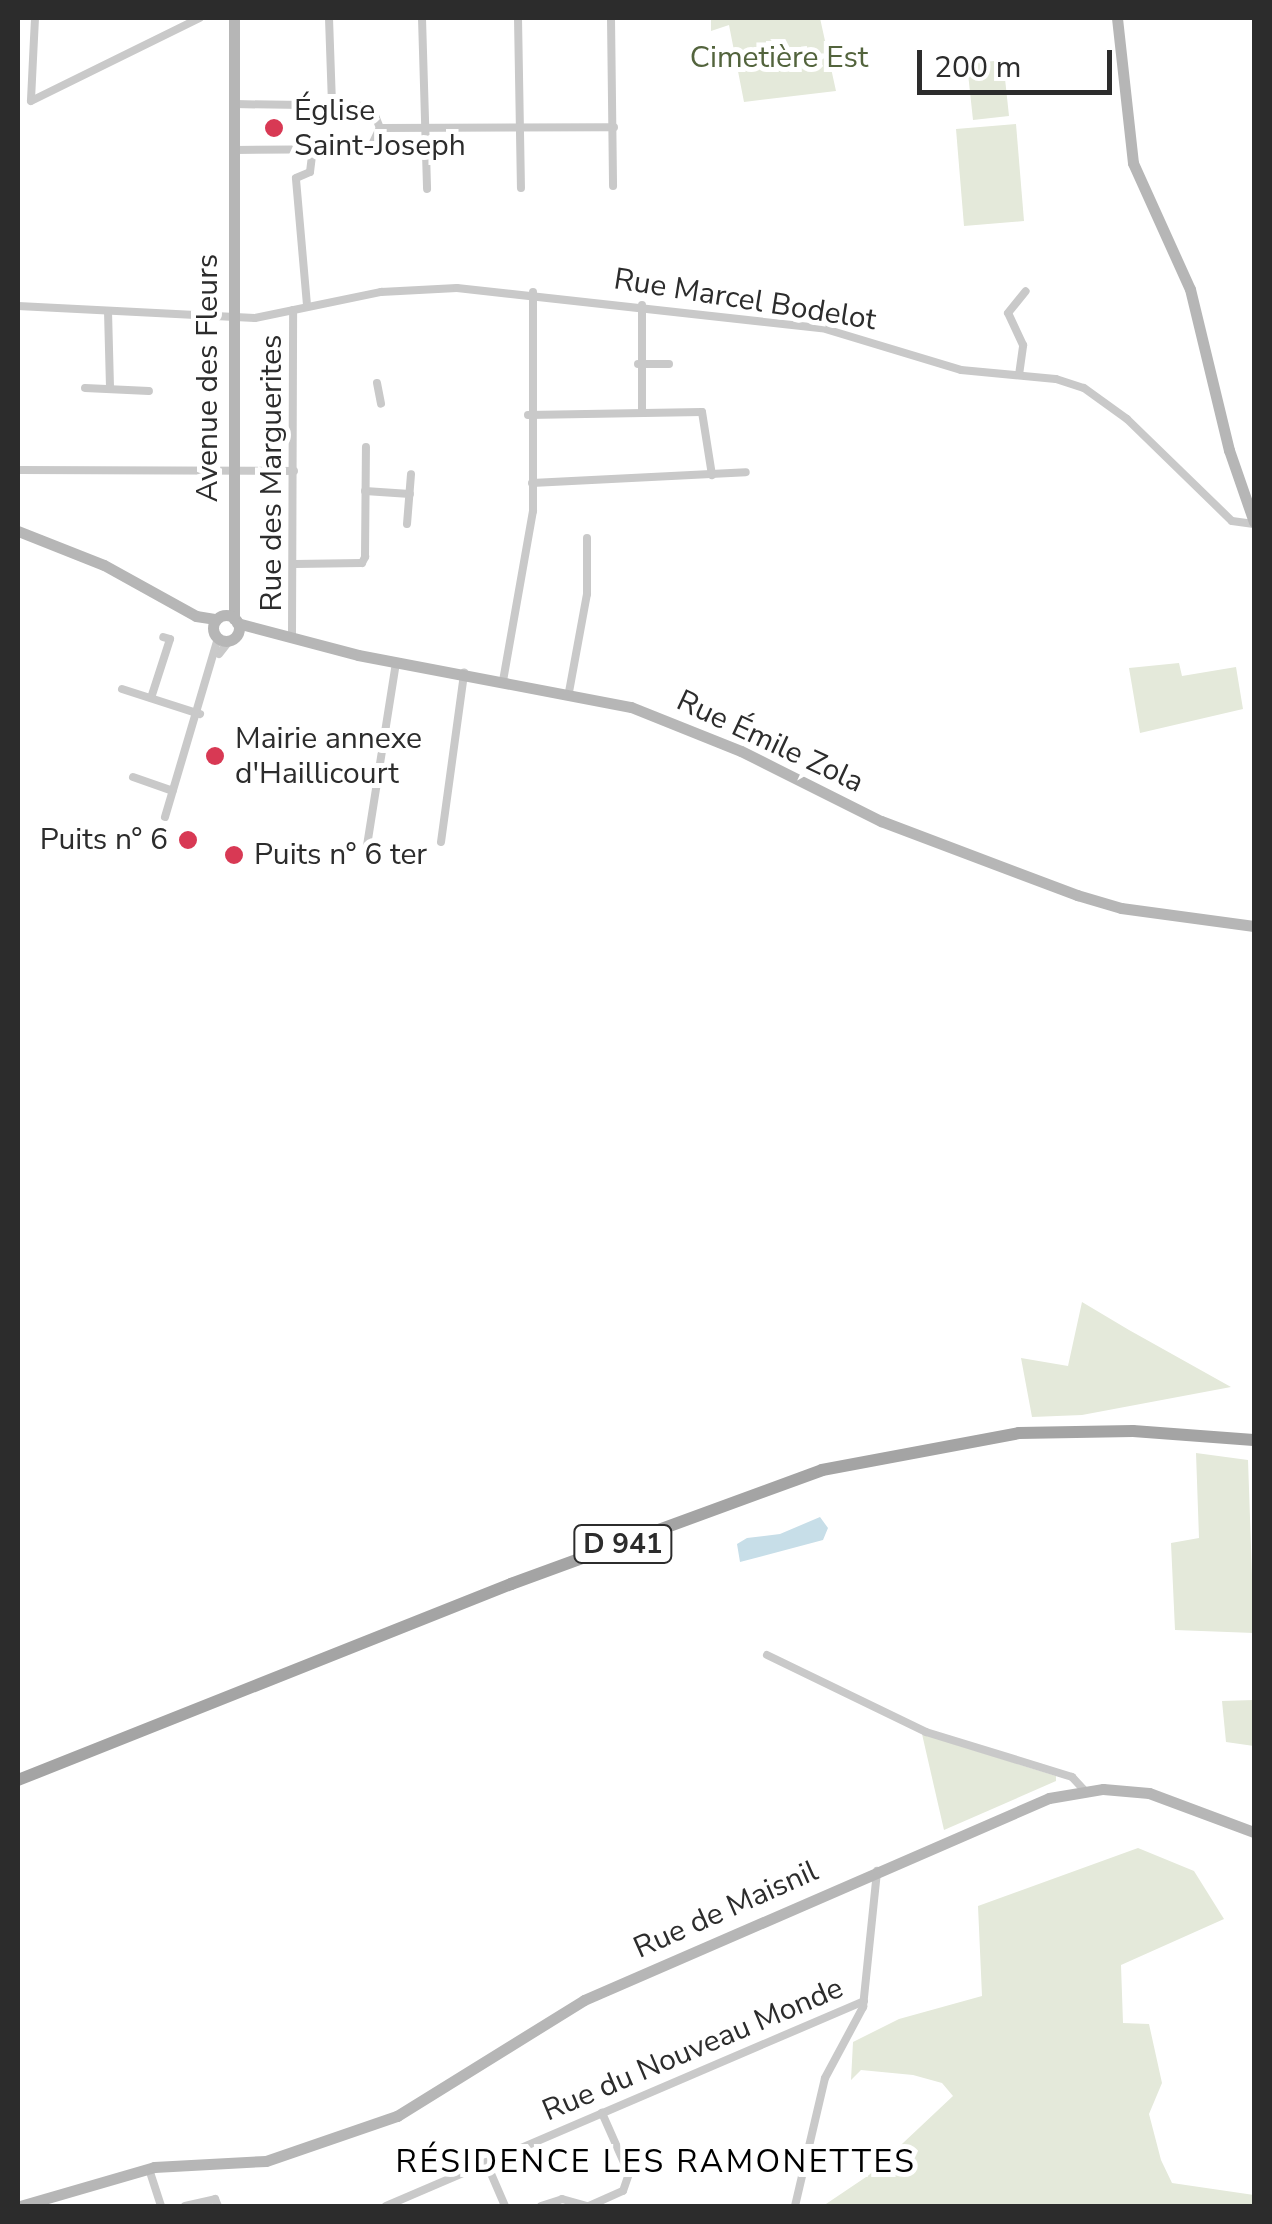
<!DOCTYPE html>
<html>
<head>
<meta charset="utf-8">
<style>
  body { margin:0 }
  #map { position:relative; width:1272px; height:2224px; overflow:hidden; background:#fff; font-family:"Nunito Sans",sans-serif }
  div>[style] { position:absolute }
  .green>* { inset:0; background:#e4e9da }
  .water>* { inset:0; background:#c7dee8 }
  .street>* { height:8px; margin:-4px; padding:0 4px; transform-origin:4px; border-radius:4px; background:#c9c9c9 }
  .secondary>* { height:11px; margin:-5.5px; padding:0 5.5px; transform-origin:5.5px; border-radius:5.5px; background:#b6b6b6 }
  .secondary>.ring { margin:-5.5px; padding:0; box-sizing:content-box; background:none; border:11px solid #b6b6b6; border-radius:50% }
  .primary>* { height:12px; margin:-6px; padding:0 6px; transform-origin:6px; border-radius:6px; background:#a4a4a4 }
  .dots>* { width:28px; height:28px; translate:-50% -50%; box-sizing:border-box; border:5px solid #fff; border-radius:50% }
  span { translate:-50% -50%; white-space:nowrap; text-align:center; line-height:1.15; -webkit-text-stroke:10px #fff; paint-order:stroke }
  .shield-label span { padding:2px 8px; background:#fff; border:2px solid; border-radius:8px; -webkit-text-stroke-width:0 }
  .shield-label { font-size:28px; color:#2c2c2c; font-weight:700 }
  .park-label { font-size:30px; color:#53643d }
  .poi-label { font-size:30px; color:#2c2c2c }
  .left { translate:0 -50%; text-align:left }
  .right { translate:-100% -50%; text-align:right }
  .street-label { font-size:30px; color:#2c2c2c }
  .neighbourhood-label { font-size:32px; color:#000; letter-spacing:2.5px }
  .frame { position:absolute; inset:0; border:20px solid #2c2c2c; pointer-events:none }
  .scale { position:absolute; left:917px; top:50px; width:195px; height:45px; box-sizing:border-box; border:5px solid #2c2c2c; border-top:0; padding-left:12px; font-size:30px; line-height:35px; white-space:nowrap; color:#2c2c2c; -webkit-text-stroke:8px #fff; paint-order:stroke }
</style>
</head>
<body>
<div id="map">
  <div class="green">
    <div style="clip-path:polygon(711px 18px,820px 18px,836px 91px,744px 102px,729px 25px,711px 31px)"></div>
    <div style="clip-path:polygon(1003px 60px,1009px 116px,973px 120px,967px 64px)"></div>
    <div style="clip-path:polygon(1016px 124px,1024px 221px,964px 226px,956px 129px)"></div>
    <div style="clip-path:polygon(1179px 663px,1182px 676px,1236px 667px,1243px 709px,1140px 733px,1129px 668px)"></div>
    <div style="clip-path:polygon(1082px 1302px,1129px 1330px,1231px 1387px,1082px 1415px,1032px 1417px,1021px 1358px,1068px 1366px)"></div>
    <div style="clip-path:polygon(1196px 1453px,1248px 1460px,1254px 1633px,1175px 1630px,1171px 1543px,1199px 1538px)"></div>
    <div style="clip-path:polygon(1254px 1700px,1254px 1746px,1226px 1742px,1222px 1701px)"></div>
    <div style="clip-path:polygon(922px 1734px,1056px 1776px,1056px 1781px,944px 1830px)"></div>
    <div style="clip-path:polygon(1138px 1848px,1194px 1871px,1224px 1919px,1121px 1965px,1123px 2023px,1149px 2024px,1162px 2083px,1149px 2114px,1161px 2160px,1172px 2183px,1254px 2195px,1254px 2206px,823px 2206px,869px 2175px,953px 2096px,942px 2083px,913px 2075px,861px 2070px,851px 2080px,853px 2042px,899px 2019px,982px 1996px,978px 1906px)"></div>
  </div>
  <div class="water">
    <div style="clip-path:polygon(820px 1517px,828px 1528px,823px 1540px,740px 1562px,737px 1544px,747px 1538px,780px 1534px)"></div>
  </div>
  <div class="street">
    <div style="left:35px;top:18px;width:83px;rotate:92.8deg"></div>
    <div style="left:31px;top:101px;width:188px;rotate:-26.2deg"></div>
    <div style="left:329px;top:18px;width:87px;rotate:88deg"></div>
    <div style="left:422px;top:18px;width:171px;rotate:88.3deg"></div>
    <div style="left:518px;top:18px;width:170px;rotate:89deg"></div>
    <div style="left:611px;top:18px;width:168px;rotate:89.3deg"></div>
    <div style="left:380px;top:128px;width:234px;rotate:-0.2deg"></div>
    <div style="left:234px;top:150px;width:136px;rotate:-0.4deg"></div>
    <div style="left:370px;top:149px;width:23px;rotate:-65deg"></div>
    <div style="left:380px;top:128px;width:24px;rotate:-112deg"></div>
    <div style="left:371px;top:106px;width:136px;rotate:-179.2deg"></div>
    <div style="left:307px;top:305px;width:127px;rotate:-95deg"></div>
    <div style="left:296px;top:178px;width:15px;rotate:-23deg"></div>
    <div style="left:310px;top:172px;width:23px;rotate:-83deg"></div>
    <div style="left:18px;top:306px;width:237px;rotate:2.9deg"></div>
    <div style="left:255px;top:318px;width:129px;rotate:-11.7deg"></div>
    <div style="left:381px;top:292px;width:76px;rotate:-3deg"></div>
    <div style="left:457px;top:288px;width:367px;rotate:6.3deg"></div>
    <div style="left:822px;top:328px;width:145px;rotate:16.8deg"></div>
    <div style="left:961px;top:370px;width:95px;rotate:5.4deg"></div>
    <div style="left:1056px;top:379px;width:29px;rotate:18deg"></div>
    <div style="left:1084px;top:388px;width:53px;rotate:35.8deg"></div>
    <div style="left:1127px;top:419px;width:146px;rotate:44.2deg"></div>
    <div style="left:1232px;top:521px;width:22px;rotate:8deg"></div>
    <div style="left:108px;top:311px;width:77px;rotate:88.5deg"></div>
    <div style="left:638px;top:364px;width:31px"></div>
    <div style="left:1019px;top:375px;width:30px;rotate:-82deg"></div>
    <div style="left:1023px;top:345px;width:35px;rotate:-115deg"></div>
    <div style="left:1008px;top:313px;width:28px;rotate:-51deg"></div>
    <div style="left:377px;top:383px;width:21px;rotate:79deg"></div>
    <div style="left:85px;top:388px;width:64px;rotate:2.7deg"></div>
    <div style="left:642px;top:412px;width:107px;rotate:-90deg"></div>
    <div style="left:528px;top:415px;width:174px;rotate:-1deg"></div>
    <div style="left:702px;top:412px;width:64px;rotate:81deg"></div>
    <div style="left:18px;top:470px;width:276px;rotate:0.2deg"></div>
    <div style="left:532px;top:483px;width:214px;rotate:-2.9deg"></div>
    <div style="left:365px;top:491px;width:45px;rotate:3.8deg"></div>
    <div style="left:407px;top:524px;width:50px;rotate:-85.4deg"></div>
    <div style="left:295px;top:564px;width:67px;rotate:-0.9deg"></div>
    <div style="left:362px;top:563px;width:7px;rotate:-63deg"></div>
    <div style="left:365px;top:557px;width:110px;rotate:-89.5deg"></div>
    <div style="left:292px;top:635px;width:325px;rotate:-89.8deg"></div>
    <div style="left:219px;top:654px;width:18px;rotate:-52deg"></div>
    <div style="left:503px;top:681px;width:173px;rotate:-80deg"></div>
    <div style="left:533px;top:511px;width:219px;rotate:-90deg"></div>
    <div style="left:122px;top:689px;width:82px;rotate:17.8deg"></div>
    <div style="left:569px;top:692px;width:100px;rotate:-79.6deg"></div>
    <div style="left:587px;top:594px;width:56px;rotate:-90deg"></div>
    <div style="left:151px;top:698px;width:62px;rotate:-72.1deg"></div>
    <div style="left:170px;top:639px;width:7px;rotate:-164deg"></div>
    <div style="left:133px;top:777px;width:42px;rotate:19.3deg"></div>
    <div style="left:165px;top:817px;width:187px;rotate:-73.5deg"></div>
    <div style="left:441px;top:842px;width:171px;rotate:-82.2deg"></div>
    <div style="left:366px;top:852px;width:192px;rotate:-81deg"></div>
    <div style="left:767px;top:1655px;width:177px;rotate:25.8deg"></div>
    <div style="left:926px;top:1732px;width:153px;rotate:17.1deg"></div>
    <div style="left:1072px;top:1777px;width:19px;rotate:47deg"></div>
    <div style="left:486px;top:2162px;width:48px;rotate:66.6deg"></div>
    <div style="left:149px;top:2169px;width:39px;rotate:72deg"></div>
    <div style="left:185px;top:2206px;width:31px;rotate:-13deg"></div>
    <div style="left:215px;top:2199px;width:8px;rotate:67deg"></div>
    <div style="left:386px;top:2206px;width:520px;rotate:-23.21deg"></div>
    <div style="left:541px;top:2206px;width:22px;rotate:-18deg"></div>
    <div style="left:562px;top:2199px;width:26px;rotate:16deg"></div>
    <div style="left:589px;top:2206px;width:37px;rotate:-24deg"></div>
    <div style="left:623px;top:2191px;width:18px;rotate:-71deg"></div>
    <div style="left:629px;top:2174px;width:67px;rotate:-113.9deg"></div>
    <div style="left:795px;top:2206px;width:131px;rotate:-76.8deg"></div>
    <div style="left:825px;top:2078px;width:81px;rotate:-61.8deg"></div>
    <div style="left:863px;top:2007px;width:137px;rotate:-84.1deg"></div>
  </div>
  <div class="secondary">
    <div style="left:234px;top:18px;width:601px;rotate:90deg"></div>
    <div style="left:1117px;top:18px;width:146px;rotate:83.7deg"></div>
    <div style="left:1133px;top:163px;width:138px;rotate:65.7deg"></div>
    <div style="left:1190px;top:289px;width:166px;rotate:76.4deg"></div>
    <div style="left:1229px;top:450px;width:76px;rotate:70.9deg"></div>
    <div style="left:18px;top:531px;width:92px;rotate:21.6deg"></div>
    <div style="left:104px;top:565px;width:105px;rotate:29deg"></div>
    <div style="left:196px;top:616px;width:20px;rotate:9deg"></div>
    <div class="ring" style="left:213px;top:615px;width:15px;height:15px"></div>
    <div style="left:237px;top:623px;width:125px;rotate:14.8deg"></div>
    <div style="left:358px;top:655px;width:278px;rotate:10.8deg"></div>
    <div style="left:631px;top:707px;width:118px;rotate:21.8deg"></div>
    <div style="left:741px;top:751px;width:157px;rotate:26.6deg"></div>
    <div style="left:881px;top:821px;width:210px;rotate:20.7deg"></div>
    <div style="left:1077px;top:895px;width:46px;rotate:16.5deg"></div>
    <div style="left:1121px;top:908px;width:134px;rotate:7.7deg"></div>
    <div style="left:20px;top:2206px;width:140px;rotate:-16.2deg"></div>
    <div style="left:154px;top:2167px;width:112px;rotate:-3.1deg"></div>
    <div style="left:266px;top:2161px;width:139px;rotate:-19deg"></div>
    <div style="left:397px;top:2116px;width:220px;rotate:-31.8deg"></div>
    <div style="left:584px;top:2000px;width:507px;rotate:-23.48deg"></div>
    <div style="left:1049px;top:1798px;width:55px;rotate:-9.5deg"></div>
    <div style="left:1103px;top:1789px;width:46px;rotate:5deg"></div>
    <div style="left:1149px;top:1793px;width:112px;rotate:20.4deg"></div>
  </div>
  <div class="primary">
    <div style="left:18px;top:1780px;width:531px;rotate:-21.68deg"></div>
    <div style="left:511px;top:1584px;width:331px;rotate:-20.1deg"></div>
    <div style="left:822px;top:1470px;width:200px;rotate:-10.6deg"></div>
    <div style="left:1019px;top:1433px;width:114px;rotate:-1deg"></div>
    <div style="left:1133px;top:1431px;width:121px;rotate:4.3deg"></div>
  </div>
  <div class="dots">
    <div style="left:274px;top:128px;background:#d83954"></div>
    <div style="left:215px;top:756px;background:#d83954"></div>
    <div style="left:188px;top:840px;background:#d83954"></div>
    <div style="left:234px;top:855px;background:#d83954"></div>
  </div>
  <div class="shield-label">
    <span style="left:623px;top:1544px">D 941</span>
  </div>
  <div class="park-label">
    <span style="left:779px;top:58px">Cimetière Est</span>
  </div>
  <div class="poi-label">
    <span class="left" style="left:294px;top:128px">Église<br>Saint-Joseph</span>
    <span class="left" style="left:235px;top:756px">Mairie annexe<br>d'Haillicourt</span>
    <span class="right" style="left:168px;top:840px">Puits n° 6</span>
    <span class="left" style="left:254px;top:855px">Puits n° 6 ter</span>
  </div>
  <div class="street-label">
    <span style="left:745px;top:300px;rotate:9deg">Rue Marcel Bodelot</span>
    <span style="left:208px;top:378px;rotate:-90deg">Avenue des Fleurs</span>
    <span style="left:272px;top:473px;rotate:-90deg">Rue des Marguerites</span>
    <span style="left:770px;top:742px;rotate:25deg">Rue Émile Zola</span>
    <span style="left:726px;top:1910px;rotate:-24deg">Rue de Maisnil</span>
    <span style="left:693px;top:2050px;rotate:-23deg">Rue du Nouveau Monde</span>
  </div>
  <div class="neighbourhood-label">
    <span style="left:656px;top:2162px">RÉSIDENCE LES RAMONETTES</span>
  </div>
  <div class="frame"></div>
  <div class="scale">200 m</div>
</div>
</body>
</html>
